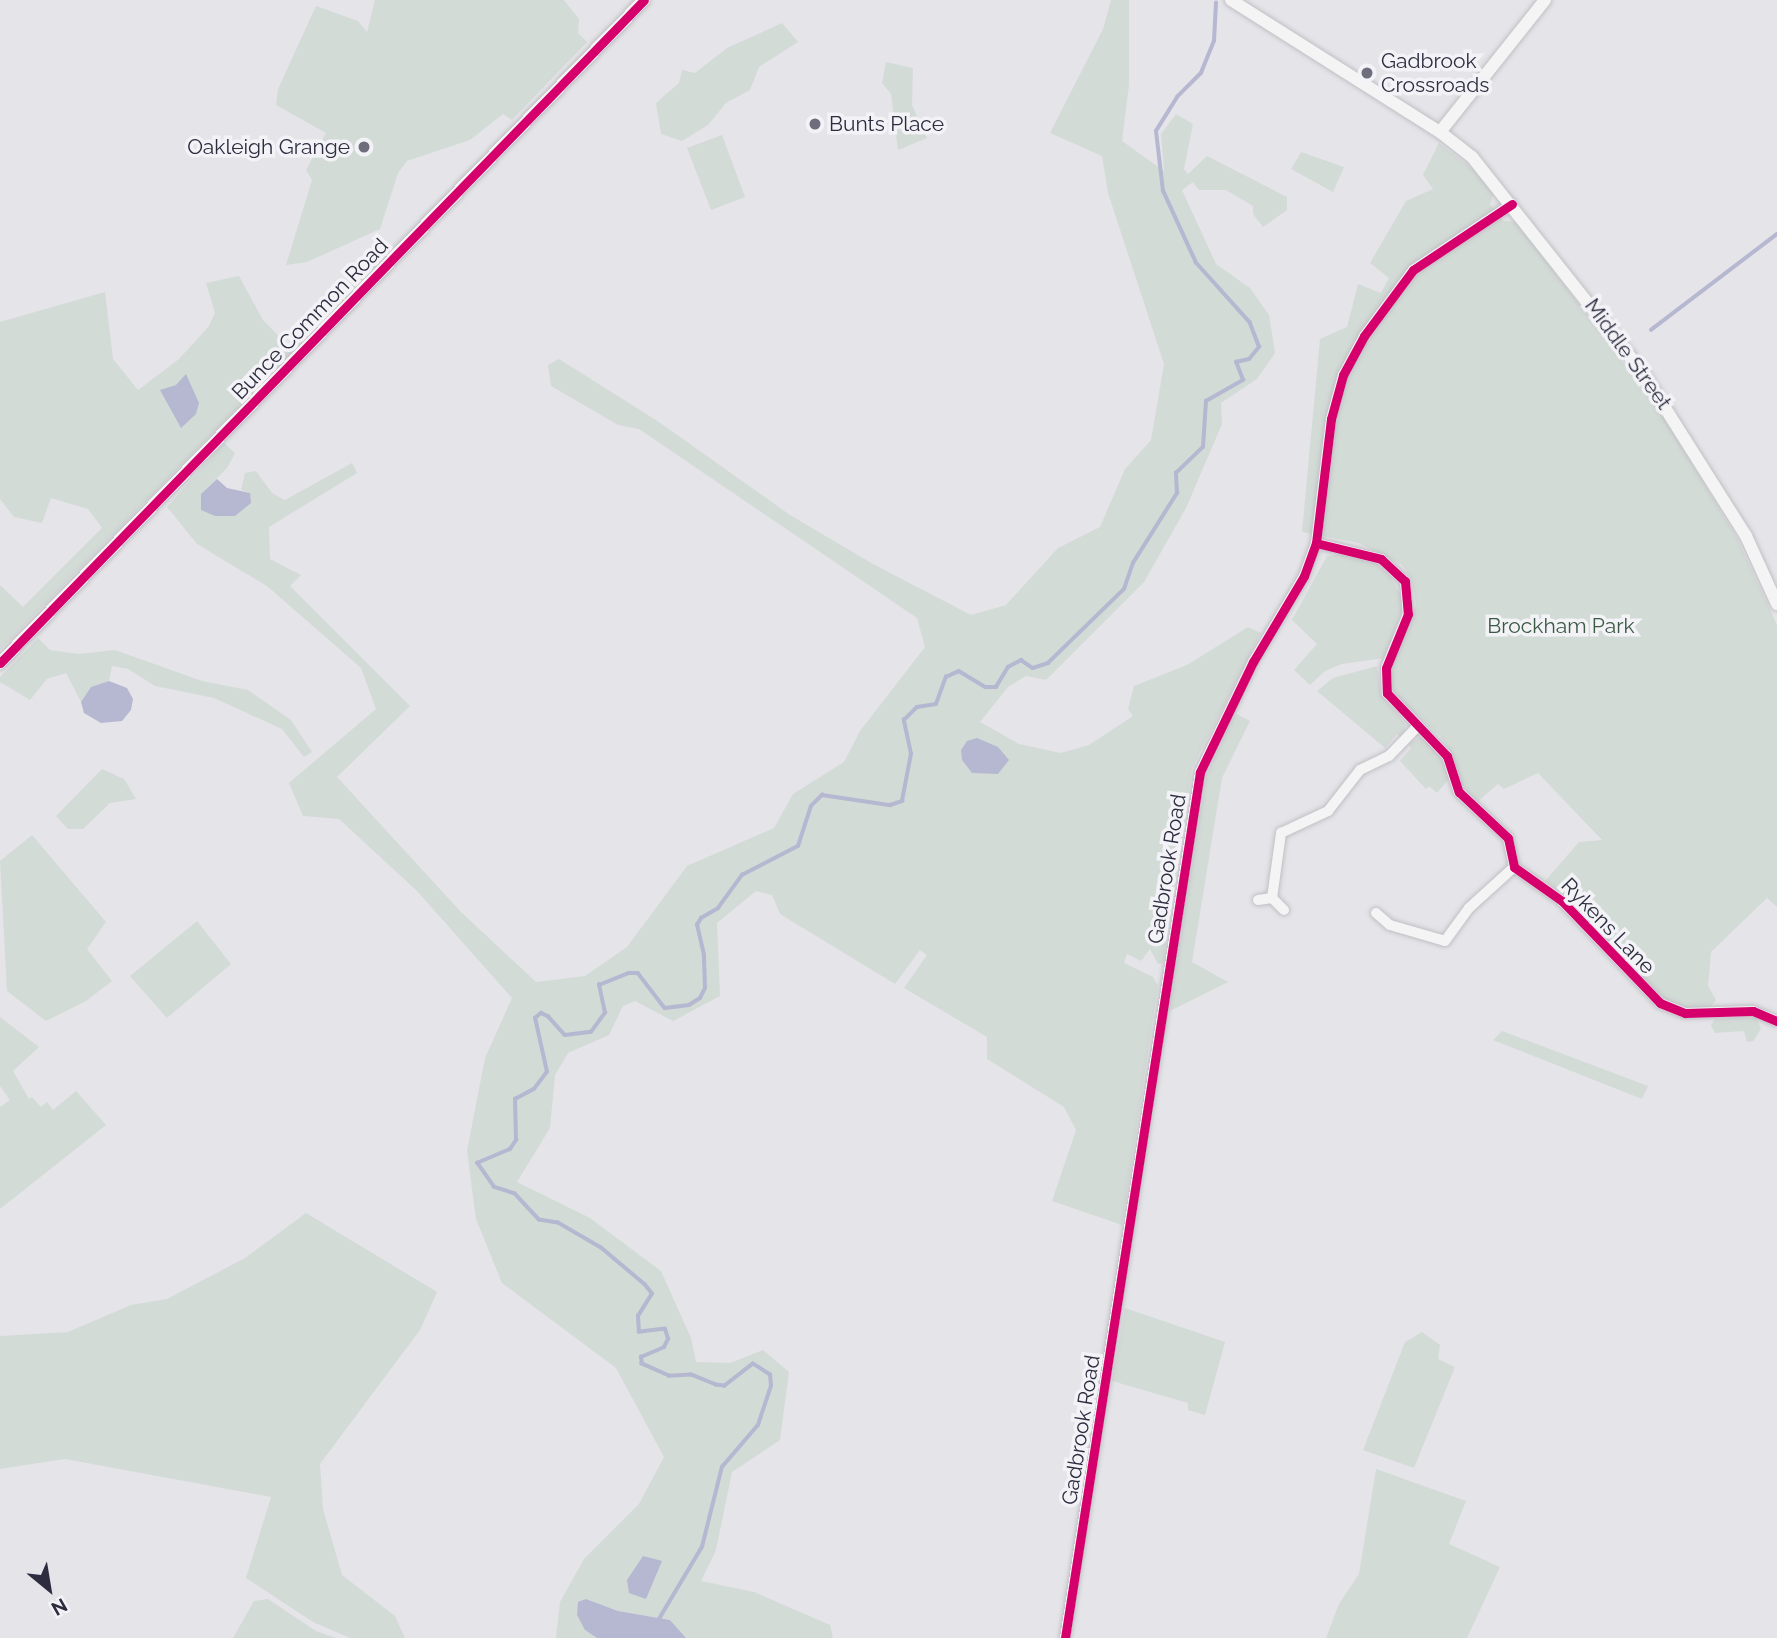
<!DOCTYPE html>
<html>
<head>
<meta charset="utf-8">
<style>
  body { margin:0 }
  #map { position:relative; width:1777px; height:1638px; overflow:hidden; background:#e5e4e9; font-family:Raleway,sans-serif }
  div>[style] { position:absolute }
  .green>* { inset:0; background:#d3dbd7 }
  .water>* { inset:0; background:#b6b7d0 }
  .stream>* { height:3.5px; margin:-1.75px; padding:0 1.75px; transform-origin:1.75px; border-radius:1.75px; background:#b6b7d0 }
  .roads { filter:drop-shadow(0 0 2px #c0c0c4) drop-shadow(0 0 2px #c0c0c4) }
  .minor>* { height:10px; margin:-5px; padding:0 5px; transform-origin:5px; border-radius:5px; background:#f4f4f5 }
  .tertiary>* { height:12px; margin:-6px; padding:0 6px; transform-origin:6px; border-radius:6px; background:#f4f4f5 }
  .cycleway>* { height:9px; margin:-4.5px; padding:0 4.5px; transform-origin:4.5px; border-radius:4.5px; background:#d6006c }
  .dots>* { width:19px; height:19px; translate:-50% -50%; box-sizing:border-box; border:4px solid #f3f3f7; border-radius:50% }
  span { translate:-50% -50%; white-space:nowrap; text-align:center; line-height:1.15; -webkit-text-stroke:7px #f3f3f7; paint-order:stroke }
  .poi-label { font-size:21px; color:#2e2d40 }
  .left { translate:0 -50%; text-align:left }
  .right { translate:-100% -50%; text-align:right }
  .street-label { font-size:21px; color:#2e2d40 }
  .park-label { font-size:21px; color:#3c5a44 }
  .north { position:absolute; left:14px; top:1554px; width:70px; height:70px; -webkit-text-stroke:5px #f3f3f7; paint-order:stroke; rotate:150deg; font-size:19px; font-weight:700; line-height:28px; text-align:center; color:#2e2d40 }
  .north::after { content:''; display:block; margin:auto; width:24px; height:32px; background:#2e2d40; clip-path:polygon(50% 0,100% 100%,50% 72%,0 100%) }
</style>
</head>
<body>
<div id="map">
  <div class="green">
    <div style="clip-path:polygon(375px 0,564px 0,579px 19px,578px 33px,587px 42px,512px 120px,503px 114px,470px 140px,407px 161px,398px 173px,380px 229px,307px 262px,286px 265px,312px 180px,306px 170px,326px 133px,276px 105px,278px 89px,316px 6px,358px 21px,367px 32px)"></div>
    <div style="clip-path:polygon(1111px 0,1129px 0,1129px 85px,1122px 141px,1164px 171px,1161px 134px,1176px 114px,1193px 124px,1184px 169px,1188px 174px,1207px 156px,1287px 197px,1287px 210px,1263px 227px,1253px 214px,1253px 206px,1226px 190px,1199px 190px,1193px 182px,1182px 190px,1216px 264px,1250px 288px,1269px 315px,1275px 353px,1257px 379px,1221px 403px,1222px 424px,1186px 508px,1144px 582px,1046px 680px,1026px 676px,1008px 687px,980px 722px,1019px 744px,1061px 753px,1089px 745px,1133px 716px,1128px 709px,1134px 686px,1187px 665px,1248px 627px,1261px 633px,1192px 768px,1183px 832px,1176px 832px,1173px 843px,1179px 848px,1163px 963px,1158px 964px,1150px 949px,1141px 961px,1127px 954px,1124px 963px,1153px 977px,1158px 986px,1122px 1225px,1052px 1201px,1076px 1130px,1064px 1107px,987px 1059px,987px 1037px,904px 988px,927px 955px,920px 950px,895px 984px,780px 914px,772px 895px,756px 891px,717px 923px,720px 996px,673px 1021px,635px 1001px,623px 1006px,609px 1035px,568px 1053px,555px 1075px,550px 1128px,517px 1182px,590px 1218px,661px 1271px,691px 1338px,696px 1362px,730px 1363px,763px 1350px,789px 1372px,780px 1440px,732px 1472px,716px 1550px,701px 1581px,754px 1592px,830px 1625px,833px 1638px,686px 1638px,670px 1620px,618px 1611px,586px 1599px,585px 1630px,597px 1638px,556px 1638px,560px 1602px,584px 1559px,639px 1504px,664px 1457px,616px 1368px,502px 1283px,476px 1219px,467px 1151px,485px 1058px,512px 998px,417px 891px,339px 819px,303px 816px,289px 783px,376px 709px,361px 668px,267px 586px,197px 544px,167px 507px,224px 443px,235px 453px,227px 468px,201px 494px,250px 493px,241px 490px,245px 473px,256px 471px,272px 493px,285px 500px,352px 463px,357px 473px,269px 527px,270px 559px,301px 575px,290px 586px,410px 706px,337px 777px,461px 912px,536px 982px,585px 976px,627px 947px,687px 866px,774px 828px,793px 794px,844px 762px,860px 731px,925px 647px,917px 618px,639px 429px,618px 425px,551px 386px,548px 365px,559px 359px,659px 422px,790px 515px,873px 564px,971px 615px,1006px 605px,1058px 548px,1100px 527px,1125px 469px,1151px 440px,1164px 364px,1108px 193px,1102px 156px,1050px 133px,1103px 29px)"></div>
    <div style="clip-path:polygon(782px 23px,798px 42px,759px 67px,750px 90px,726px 103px,708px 125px,682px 141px,661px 134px,656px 103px,679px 83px,682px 70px,695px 73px,727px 48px)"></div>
    <div style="clip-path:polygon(886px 62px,913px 68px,912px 105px,927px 138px,898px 150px,891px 94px,882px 83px)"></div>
    <div style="clip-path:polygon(722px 135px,745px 197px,711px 210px,687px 148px)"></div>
    <div style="clip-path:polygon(1439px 143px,1469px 166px,1494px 193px,1490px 204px,1503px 221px,1517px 222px,1663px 416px,1737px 538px,1777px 625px,1777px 907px,1767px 898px,1711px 952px,1708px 986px,1716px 1000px,1710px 1008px,1684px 1009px,1656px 996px,1567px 897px,1545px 881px,1579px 842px,1602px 840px,1538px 773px,1504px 789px,1498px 784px,1477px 802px,1462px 785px,1450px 750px,1440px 736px,1396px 696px,1390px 681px,1392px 667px,1416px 605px,1412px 580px,1402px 565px,1359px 543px,1302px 532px,1320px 339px,1347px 327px,1358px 284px,1381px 293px,1389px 278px,1370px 263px,1406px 201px,1433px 189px,1423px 175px)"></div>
    <div style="clip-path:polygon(1301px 152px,1344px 167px,1333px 192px,1291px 169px)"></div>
    <div style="clip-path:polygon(239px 276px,263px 320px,293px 351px,0 650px,0 585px,23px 607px,102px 528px,88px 509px,51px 498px,42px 523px,14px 517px,0 499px,0 322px,105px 292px,113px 359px,138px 390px,179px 359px,209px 326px,215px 313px,206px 283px)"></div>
    <div style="clip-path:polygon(1341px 554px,1377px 564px,1390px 576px,1403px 599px,1401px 614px,1384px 658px,1342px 664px,1325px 671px,1310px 685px,1294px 670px,1317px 644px,1292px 620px,1327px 556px)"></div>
    <div style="clip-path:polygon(38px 638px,50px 650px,79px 654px,115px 650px,202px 681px,248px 690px,291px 720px,312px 752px,304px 757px,282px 729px,214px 698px,155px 686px,128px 669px,112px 666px,109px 681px,91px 687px,81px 702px,66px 673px,47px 679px,30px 700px,0 682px,0 677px)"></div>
    <div style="clip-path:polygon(1377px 666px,1381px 695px,1406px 725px,1402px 738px,1397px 734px,1385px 748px,1317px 691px,1333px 678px)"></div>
    <div style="clip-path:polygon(1235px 713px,1250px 721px,1222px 778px,1192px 962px,1228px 982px,1168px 1012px,1206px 776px)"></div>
    <div style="clip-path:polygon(1421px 737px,1439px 752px,1446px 766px,1448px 780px,1437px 793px,1429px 786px,1426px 789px,1400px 761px,1411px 748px,1408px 744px)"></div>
    <div style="clip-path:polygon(102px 769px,124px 779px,136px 799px,110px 803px,83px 829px,68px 829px,56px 816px)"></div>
    <div style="clip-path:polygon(32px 835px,106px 922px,87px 949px,112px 981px,86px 1001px,46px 1021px,7px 991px,0 861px)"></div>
    <div style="clip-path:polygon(197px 921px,231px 964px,167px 1018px,130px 976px)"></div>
    <div style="clip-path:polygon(0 1017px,39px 1047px,13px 1071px,29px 1099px,32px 1097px,41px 1107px,47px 1102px,53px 1110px,76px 1091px,106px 1125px,0 1209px,0 1107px,10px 1100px,0 1086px)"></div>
    <div style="clip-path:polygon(1756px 1017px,1761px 1029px,1753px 1041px,1747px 1042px,1744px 1031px,1715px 1033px,1711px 1025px,1715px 1019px)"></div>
    <div style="clip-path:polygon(1502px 1031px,1648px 1086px,1642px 1099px,1493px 1040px)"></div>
    <div style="clip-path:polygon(306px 1213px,437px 1292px,420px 1330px,320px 1464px,323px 1509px,342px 1575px,395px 1616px,405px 1638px,350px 1638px,313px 1622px,246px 1578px,271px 1497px,65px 1459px,0 1469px,0 1336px,68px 1332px,131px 1305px,167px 1299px,245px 1258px)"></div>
    <div style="clip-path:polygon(1125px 1308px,1225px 1342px,1205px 1415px,1188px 1410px,1188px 1403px,1112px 1381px)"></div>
    <div style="clip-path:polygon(1422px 1332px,1440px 1345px,1438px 1359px,1455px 1367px,1414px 1468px,1363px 1450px,1405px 1342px)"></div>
    <div style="clip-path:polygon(1376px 1469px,1466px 1501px,1449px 1544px,1500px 1567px,1467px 1638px,1326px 1638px,1339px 1604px,1359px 1574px)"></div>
    <div style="clip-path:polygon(268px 1599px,316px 1631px,336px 1638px,233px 1638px,254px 1601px)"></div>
  </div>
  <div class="water">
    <div style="clip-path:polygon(186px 374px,199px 403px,196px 414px,181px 428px,160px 390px,176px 385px)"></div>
    <div style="clip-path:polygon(217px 479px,227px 488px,250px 493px,251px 503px,235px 516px,215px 516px,201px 510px,201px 494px)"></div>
    <div style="clip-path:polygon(109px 681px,127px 688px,133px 699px,131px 710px,122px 721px,101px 723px,84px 713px,81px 702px,91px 687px)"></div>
    <div style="clip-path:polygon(977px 738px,998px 747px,1009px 760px,998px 774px,972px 773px,962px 760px,961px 750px,967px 741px)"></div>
    <div style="clip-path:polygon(643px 1556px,662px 1561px,646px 1599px,629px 1593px,627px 1580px)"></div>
    <div style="clip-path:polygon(586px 1599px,618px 1611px,670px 1620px,686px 1638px,597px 1638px,585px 1630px,577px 1615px,578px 1602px)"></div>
  </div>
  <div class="stream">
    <div style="left:1651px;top:330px;width:158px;rotate:-37.3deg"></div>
    <div style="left:659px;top:1619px;width:84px;rotate:-59.2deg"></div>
    <div style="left:702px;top:1547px;width:82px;rotate:-76deg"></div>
    <div style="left:722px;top:1467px;width:55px;rotate:-49.4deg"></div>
    <div style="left:758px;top:1425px;width:41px;rotate:-71.6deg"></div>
    <div style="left:771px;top:1386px;width:11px;rotate:-95deg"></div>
    <div style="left:770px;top:1375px;width:20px;rotate:-147deg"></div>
    <div style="left:753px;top:1364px;width:36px;rotate:142deg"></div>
    <div style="left:725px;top:1386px;width:9px;rotate:-174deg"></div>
    <div style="left:716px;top:1385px;width:27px;rotate:-158deg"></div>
    <div style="left:691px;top:1375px;width:22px;rotate:177deg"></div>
    <div style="left:669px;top:1376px;width:30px;rotate:-156deg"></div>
    <div style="left:642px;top:1364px;width:7px;rotate:-98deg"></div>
    <div style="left:641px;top:1357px;width:25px;rotate:-23deg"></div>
    <div style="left:664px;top:1347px;width:9px;rotate:-63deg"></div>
    <div style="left:668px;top:1339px;width:10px;rotate:-107deg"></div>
    <div style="left:665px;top:1329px;width:26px;rotate:173deg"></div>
    <div style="left:639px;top:1332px;width:16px;rotate:-94deg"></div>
    <div style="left:638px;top:1316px;width:26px;rotate:-58deg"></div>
    <div style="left:652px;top:1294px;width:11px;rotate:-128deg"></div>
    <div style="left:645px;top:1285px;width:57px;rotate:-139.9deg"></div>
    <div style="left:601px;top:1248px;width:50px;rotate:-149.8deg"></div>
    <div style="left:558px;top:1223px;width:19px;rotate:-171deg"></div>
    <div style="left:539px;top:1220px;width:35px;rotate:-133deg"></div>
    <div style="left:515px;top:1194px;width:22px;rotate:-162deg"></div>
    <div style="left:494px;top:1187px;width:29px;rotate:-125deg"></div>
    <div style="left:477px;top:1163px;width:36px;rotate:-23deg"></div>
    <div style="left:510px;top:1149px;width:11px;rotate:-56deg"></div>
    <div style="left:516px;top:1140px;width:41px;rotate:-91.4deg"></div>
    <div style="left:515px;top:1099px;width:21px;rotate:-28deg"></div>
    <div style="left:534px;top:1089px;width:21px;rotate:-53deg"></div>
    <div style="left:547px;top:1072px;width:55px;rotate:-102.5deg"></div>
    <div style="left:535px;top:1018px;width:8px;rotate:-40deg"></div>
    <div style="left:541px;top:1013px;width:8px;rotate:23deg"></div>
    <div style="left:548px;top:1016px;width:25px;rotate:48deg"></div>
    <div style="left:565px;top:1035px;width:26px;rotate:-7deg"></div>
    <div style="left:591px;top:1032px;width:24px;rotate:-54deg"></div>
    <div style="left:605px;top:1013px;width:29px;rotate:-102deg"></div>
    <div style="left:599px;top:985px;width:32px;rotate:-22deg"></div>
    <div style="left:629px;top:973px;width:9px"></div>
    <div style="left:638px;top:973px;width:44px;rotate:52.4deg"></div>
    <div style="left:665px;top:1008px;width:24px;rotate:-7deg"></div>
    <div style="left:689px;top:1005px;width:13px;rotate:-32deg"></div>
    <div style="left:700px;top:998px;width:11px;rotate:-63deg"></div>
    <div style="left:705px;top:988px;width:33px;rotate:-92deg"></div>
    <div style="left:704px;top:955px;width:31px;rotate:-103deg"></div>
    <div style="left:697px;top:925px;width:8px;rotate:-60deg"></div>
    <div style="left:701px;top:918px;width:20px;rotate:-30deg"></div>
    <div style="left:718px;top:908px;width:41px;rotate:-54deg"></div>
    <div style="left:742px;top:875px;width:63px;rotate:-27.4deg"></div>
    <div style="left:798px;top:846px;width:42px;rotate:-72deg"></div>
    <div style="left:811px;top:806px;width:16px;rotate:-45deg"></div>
    <div style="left:822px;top:795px;width:69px;rotate:8.4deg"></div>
    <div style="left:890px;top:805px;width:13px;rotate:-18deg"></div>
    <div style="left:902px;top:801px;width:48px;rotate:-79.2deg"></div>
    <div style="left:911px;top:754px;width:35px;rotate:-102deg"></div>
    <div style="left:904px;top:720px;width:18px;rotate:-45deg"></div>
    <div style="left:917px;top:707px;width:19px;rotate:-9deg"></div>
    <div style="left:936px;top:704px;width:29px;rotate:-70deg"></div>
    <div style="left:946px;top:677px;width:14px;rotate:-25deg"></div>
    <div style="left:959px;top:671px;width:31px;rotate:31deg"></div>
    <div style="left:986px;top:687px;width:10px"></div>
    <div style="left:996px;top:687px;width:23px;rotate:-59deg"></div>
    <div style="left:1008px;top:667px;width:15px;rotate:-28deg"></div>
    <div style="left:1021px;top:660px;width:14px;rotate:34deg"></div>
    <div style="left:1033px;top:668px;width:16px;rotate:-18deg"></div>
    <div style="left:1048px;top:663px;width:106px;rotate:-44.2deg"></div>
    <div style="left:1124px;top:589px;width:28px;rotate:-71deg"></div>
    <div style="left:1133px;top:563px;width:83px;rotate:-57.8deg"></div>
    <div style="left:1177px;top:493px;width:20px;rotate:-93deg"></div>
    <div style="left:1176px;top:473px;width:37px;rotate:-44deg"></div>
    <div style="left:1203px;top:447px;width:46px;rotate:-86.3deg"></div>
    <div style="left:1206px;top:401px;width:43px;rotate:-29.6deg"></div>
    <div style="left:1243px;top:380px;width:19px;rotate:-111deg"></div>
    <div style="left:1236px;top:362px;width:13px;rotate:-13deg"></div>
    <div style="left:1249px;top:359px;width:16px;rotate:-50deg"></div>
    <div style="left:1259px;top:347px;width:26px;rotate:-111deg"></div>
    <div style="left:1250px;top:323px;width:81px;rotate:-132deg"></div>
    <div style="left:1196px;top:263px;width:79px;rotate:-114.6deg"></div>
    <div style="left:1163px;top:191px;width:60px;rotate:-96.7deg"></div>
    <div style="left:1156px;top:131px;width:40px;rotate:-58deg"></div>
    <div style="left:1177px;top:97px;width:34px;rotate:-45deg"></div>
    <div style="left:1201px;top:73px;width:35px;rotate:-68deg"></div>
    <div style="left:1214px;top:41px;width:38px;rotate:-87deg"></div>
  </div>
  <div class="roads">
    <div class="minor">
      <div style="left:1316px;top:543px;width:67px;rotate:13.8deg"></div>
      <div style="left:1381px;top:559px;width:33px;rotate:43deg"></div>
      <div style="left:1405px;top:581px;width:33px;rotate:85deg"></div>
      <div style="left:1408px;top:614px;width:58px;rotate:112.2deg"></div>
      <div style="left:1386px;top:668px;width:25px;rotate:88deg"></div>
      <div style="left:1387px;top:693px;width:87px;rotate:46.4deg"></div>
      <div style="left:1447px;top:756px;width:38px;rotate:72deg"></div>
      <div style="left:1459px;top:792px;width:67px;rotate:43.2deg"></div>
      <div style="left:1508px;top:838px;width:30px;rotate:78deg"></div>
      <div style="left:1514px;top:867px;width:59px;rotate:35.3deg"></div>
      <div style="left:1562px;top:901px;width:141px;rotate:46.1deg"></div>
      <div style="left:1660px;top:1003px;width:27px;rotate:22deg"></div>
      <div style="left:1685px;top:1013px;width:68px;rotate:-1.7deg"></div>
      <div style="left:1753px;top:1011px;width:26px;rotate:23deg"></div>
      <div style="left:1272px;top:898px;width:66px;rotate:-82.1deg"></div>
      <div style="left:1281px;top:833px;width:52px;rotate:-25.1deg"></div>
      <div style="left:1328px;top:811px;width:52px;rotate:-52deg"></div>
      <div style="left:1360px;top:770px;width:32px;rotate:-26deg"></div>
      <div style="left:1389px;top:756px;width:42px;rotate:-46deg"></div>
      <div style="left:1258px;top:900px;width:14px;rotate:-8deg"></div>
      <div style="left:1272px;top:898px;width:17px;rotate:45deg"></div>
      <div style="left:1376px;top:913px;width:18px;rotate:41deg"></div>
      <div style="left:1390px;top:925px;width:57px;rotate:16.2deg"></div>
      <div style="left:1445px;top:941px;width:41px;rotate:-54deg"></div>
      <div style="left:1469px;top:908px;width:61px;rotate:-42.3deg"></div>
      <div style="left:1065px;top:1638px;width:876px;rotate:-81.14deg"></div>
      <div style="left:1200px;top:772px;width:122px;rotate:-64.3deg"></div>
      <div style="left:1253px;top:662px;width:100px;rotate:-59.3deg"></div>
      <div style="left:1304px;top:576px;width:35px;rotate:-70deg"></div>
      <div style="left:1316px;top:543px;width:125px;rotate:-83.1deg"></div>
      <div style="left:1331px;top:419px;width:46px;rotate:-74.7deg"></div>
      <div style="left:1343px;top:375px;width:44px;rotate:-61.7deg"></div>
      <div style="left:1364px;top:336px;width:82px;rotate:-53.4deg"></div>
      <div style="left:1413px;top:270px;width:119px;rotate:-33.7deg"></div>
    </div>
    <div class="tertiary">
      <div style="left:1231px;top:0;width:247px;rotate:32.3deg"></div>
      <div style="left:1440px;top:132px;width:41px;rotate:38deg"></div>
      <div style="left:1472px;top:157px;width:275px;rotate:51.6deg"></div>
      <div style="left:1643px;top:373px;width:193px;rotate:57.7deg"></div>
      <div style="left:1746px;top:536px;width:75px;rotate:65.5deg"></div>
      <div style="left:1440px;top:132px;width:169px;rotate:-51.5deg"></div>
      <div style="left:0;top:663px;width:924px;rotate:-45.83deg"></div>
    </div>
  </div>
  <div class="cycleway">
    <div style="left:1316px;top:543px;width:67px;rotate:13.8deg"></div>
    <div style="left:1381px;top:559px;width:33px;rotate:43deg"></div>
    <div style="left:1405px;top:581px;width:33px;rotate:85deg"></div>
    <div style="left:1408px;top:614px;width:58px;rotate:112.2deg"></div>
    <div style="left:1386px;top:668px;width:25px;rotate:88deg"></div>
    <div style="left:1387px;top:693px;width:87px;rotate:46.4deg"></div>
    <div style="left:1447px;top:756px;width:38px;rotate:72deg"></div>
    <div style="left:1459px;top:792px;width:67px;rotate:43.2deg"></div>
    <div style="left:1508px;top:838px;width:30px;rotate:78deg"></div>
    <div style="left:1514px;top:867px;width:59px;rotate:35.3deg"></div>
    <div style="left:1562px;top:901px;width:141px;rotate:46.1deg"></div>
    <div style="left:1660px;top:1003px;width:27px;rotate:22deg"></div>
    <div style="left:1685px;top:1013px;width:68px;rotate:-1.7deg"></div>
    <div style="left:1753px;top:1011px;width:26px;rotate:23deg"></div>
    <div style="left:0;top:663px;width:924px;rotate:-45.83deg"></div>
    <div style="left:1065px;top:1638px;width:876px;rotate:-81.14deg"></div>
    <div style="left:1200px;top:772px;width:122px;rotate:-64.3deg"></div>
    <div style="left:1253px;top:662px;width:100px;rotate:-59.3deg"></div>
    <div style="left:1304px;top:576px;width:35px;rotate:-70deg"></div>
    <div style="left:1316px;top:543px;width:125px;rotate:-83.1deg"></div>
    <div style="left:1331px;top:419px;width:46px;rotate:-74.7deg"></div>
    <div style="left:1343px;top:375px;width:44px;rotate:-61.7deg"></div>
    <div style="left:1364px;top:336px;width:82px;rotate:-53.4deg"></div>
    <div style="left:1413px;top:270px;width:119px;rotate:-33.7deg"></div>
  </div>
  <div class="dots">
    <div style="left:1367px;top:73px;background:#6e6d7b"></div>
    <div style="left:815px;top:124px;background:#6e6d7b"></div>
    <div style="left:364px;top:147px;background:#6e6d7b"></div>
  </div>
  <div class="poi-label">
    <span class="left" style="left:1381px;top:73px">Gadbrook<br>Crossroads</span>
    <span class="left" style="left:829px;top:124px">Bunts Place</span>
    <span class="right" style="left:350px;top:147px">Oakleigh Grange</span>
  </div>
  <div class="street-label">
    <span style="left:310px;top:319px;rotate:-46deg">Bunce Common Road</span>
    <span style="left:1628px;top:354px;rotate:54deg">Middle Street</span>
    <span style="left:1167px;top:869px;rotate:-81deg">Gadbrook Road</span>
    <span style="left:1608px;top:926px;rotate:46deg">Rykens Lane</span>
    <span style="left:1081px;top:1430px;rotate:-81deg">Gadbrook Road</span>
  </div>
  <div class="park-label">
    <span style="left:1561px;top:626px">Brockham Park</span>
  </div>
  <div class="north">N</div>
</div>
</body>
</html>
